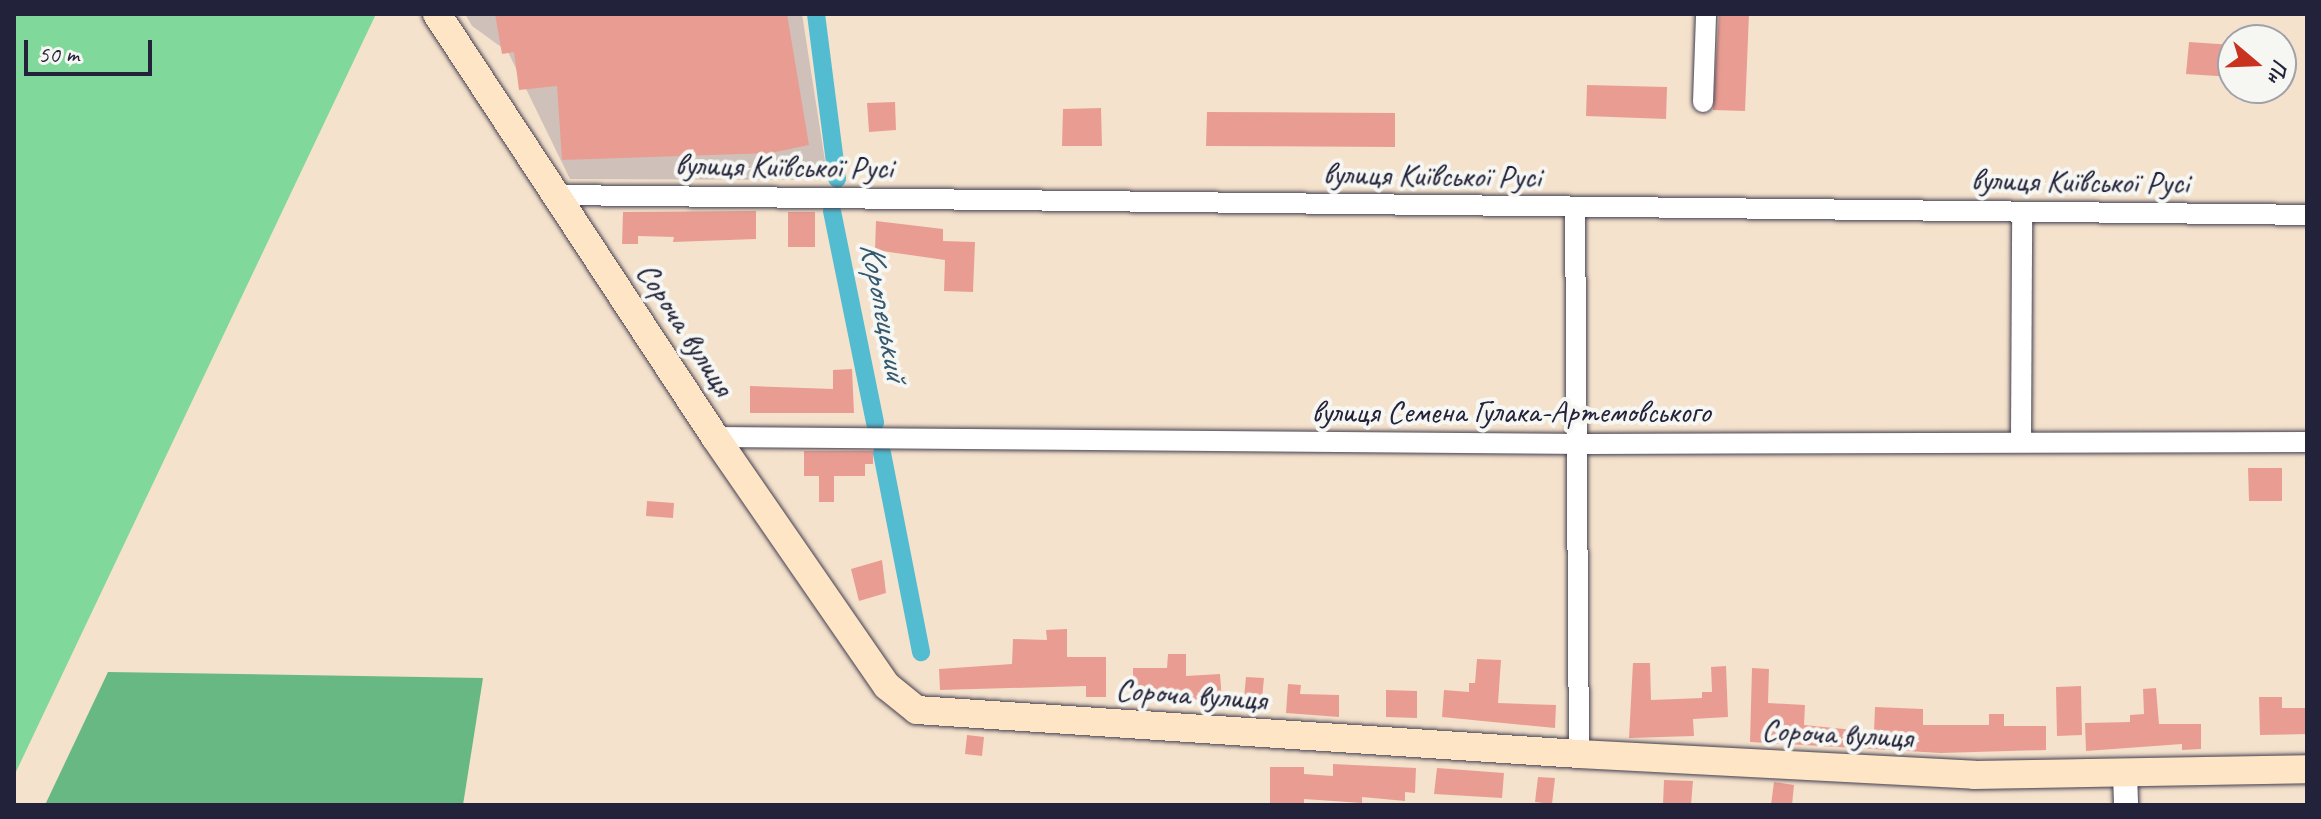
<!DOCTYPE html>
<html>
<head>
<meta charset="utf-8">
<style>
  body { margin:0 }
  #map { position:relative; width:2321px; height:819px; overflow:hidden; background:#f5e2cc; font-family:Caveat,sans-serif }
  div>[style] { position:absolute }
  .industrial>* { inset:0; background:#cfc1ba }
  .green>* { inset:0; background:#81d89b }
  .forest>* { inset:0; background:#68b883 }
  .canal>* { height:18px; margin:-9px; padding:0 9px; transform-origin:9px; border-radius:9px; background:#53bcd0 }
  .building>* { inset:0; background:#e99d92 }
  .roads { filter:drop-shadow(0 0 2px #423f51) drop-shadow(0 0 2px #423f51) }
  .minor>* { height:20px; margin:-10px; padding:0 10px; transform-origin:10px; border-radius:10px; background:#fff }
  .tertiary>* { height:24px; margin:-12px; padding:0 12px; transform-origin:12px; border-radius:12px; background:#fff }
  .secondary>* { height:28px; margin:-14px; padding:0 14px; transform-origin:14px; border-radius:14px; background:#fde5c5 }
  span { translate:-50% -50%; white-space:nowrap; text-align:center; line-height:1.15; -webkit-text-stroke:8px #f6f6f2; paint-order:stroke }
  .street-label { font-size:32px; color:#22223b }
  .water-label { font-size:34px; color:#33586f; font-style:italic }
  .frame { position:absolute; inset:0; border:16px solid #22223b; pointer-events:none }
  .north { position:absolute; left:2217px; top:24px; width:80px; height:80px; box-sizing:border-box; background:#f6f6f2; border:2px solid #a1a1a9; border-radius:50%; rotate:109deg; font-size:22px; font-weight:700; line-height:32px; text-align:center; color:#22223b }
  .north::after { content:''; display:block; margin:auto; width:28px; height:36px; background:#c8321e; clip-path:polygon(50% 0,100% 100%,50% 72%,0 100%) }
  .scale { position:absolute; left:24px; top:40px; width:128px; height:36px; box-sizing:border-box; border:4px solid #22223b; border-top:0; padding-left:10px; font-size:24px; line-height:28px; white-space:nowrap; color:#22223b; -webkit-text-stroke:6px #f6f6f2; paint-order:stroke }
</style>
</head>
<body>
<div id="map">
  <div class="industrial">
    <div style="clip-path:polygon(465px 14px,802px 14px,828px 180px,570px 179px,508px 52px,472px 26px)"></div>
  </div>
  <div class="green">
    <div style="clip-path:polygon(14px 14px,376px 14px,14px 776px)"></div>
  </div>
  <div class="forest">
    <div style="clip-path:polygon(108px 672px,483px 678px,463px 805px,45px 805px)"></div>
  </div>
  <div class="canal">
    <div style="left:816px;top:14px;width:166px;rotate:82.7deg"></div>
    <div style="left:832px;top:211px;width:216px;rotate:78.5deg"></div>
    <div style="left:882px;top:453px;width:203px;rotate:78.9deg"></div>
  </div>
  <div class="building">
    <div style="clip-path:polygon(495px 14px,787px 14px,809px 145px,771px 153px,562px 160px,557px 86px,519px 90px,514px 52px,502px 54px)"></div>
    <div style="clip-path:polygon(1719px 14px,1749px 14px,1745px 111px,1713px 110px)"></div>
    <div style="clip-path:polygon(2189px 42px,2233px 45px,2233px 77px,2186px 74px)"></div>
    <div style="clip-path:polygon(1587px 85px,1667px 87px,1666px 119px,1586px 116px)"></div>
    <div style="clip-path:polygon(895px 102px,896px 130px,869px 132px,867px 103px)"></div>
    <div style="clip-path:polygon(1101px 108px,1102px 146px,1062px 146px,1063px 109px)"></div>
    <div style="clip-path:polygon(1207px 112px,1395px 113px,1395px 147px,1206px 146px)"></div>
    <div style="clip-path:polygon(756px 211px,756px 239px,673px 242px,674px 237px,638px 236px,638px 244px,622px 244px,623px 212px)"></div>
    <div style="clip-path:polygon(788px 212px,815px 212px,815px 247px,788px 247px)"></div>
    <div style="clip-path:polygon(876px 221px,943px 229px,943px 241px,975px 242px,973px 292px,944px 291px,945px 260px,875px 250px)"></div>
    <div style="clip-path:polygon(852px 369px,854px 413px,750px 413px,750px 386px,833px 389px,833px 370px)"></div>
    <div style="clip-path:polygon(804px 451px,873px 451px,873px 464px,865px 464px,865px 476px,834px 476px,834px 502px,819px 502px,819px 476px,804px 476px)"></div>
    <div style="clip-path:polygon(2248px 468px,2282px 468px,2282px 501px,2249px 501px)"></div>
    <div style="clip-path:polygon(647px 501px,674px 503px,673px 518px,646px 516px)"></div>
    <div style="clip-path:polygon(882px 560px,886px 593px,859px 601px,851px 569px)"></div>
    <div style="clip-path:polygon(1067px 629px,1067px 657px,1106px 657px,1106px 697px,1086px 697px,1086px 686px,940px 690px,939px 669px,1012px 664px,1013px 639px,1047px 640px,1046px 630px)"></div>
    <div style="clip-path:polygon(1168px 654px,1186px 654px,1186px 676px,1220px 674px,1222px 701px,1133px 697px,1133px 668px,1167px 668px)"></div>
    <div style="clip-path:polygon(1477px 659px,1501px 660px,1498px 703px,1556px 705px,1555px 728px,1442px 717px,1444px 690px,1469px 692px,1469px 683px,1475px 683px)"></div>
    <div style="clip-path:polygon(1633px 663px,1650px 663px,1651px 700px,1702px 698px,1702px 692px,1712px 692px,1711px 667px,1726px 666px,1728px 717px,1693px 719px,1694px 736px,1629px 738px)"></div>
    <div style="clip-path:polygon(1752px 668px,1769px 669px,1768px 703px,1805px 705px,1804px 725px,1874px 732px,1875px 707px,1923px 709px,1923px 725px,1989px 725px,1989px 714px,2004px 714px,2004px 726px,2046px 726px,2046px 750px,1941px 753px,1750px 742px)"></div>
    <div style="clip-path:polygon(1246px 677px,1264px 678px,1261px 709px,1243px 708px)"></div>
    <div style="clip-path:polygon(1288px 684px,1301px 685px,1300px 694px,1339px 695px,1339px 717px,1286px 713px)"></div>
    <div style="clip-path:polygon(2081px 686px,2082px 735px,2057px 736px,2056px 687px)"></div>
    <div style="clip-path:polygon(2156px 688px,2159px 724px,2201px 724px,2201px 749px,2182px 750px,2182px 744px,2086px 751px,2085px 723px,2130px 722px,2130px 715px,2144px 714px,2143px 689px)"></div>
    <div style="clip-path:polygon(1386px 690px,1417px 691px,1417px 718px,1386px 717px)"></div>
    <div style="clip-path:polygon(2259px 697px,2282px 697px,2282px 708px,2307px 708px,2307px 734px,2260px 735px)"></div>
    <div style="clip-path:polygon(967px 735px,984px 737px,982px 756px,965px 754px)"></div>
    <div style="clip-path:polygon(1333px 764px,1416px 768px,1415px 793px,1405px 792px,1405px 801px,1362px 797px,1362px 803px,1304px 799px,1304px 804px,1270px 804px,1270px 767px,1304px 767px,1304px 774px,1333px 776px)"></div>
    <div style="clip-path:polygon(1437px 768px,1504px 773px,1502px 798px,1434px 794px)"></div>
    <div style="clip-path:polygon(1538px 777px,1555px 778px,1552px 804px,1535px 802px)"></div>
    <div style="clip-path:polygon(1664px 780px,1693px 781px,1691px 805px,1663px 805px)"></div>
    <div style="clip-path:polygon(1774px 782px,1794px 785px,1792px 805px,1771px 805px)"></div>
  </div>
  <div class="roads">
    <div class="minor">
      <div style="left:1703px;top:102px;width:88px;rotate:-88deg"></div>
      <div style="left:556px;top:195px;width:1751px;rotate:0.65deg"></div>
      <div style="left:1575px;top:208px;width:546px;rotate:89.58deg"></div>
      <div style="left:715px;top:437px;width:872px;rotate:0.46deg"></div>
      <div style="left:1587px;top:444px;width:720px;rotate:-0.16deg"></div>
      <div style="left:2021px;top:440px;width:228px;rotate:-89.7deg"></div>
    </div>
    <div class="tertiary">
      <div style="left:2125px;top:774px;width:31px;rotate:88deg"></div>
    </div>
    <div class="secondary">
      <div style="left:437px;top:14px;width:506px;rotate:56.69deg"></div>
      <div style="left:715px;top:437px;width:303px;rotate:55.4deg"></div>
      <div style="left:887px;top:686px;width:38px;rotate:39deg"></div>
      <div style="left:917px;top:710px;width:663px;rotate:3.8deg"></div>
      <div style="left:1579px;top:754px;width:396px;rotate:3deg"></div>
      <div style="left:1974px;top:775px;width:333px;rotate:-1deg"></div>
    </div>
  </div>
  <div class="street-label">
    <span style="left:784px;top:167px;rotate:1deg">вулиця Київської Русі</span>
    <span style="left:1432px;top:176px;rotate:1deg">вулиця Київської Русі</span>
    <span style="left:2080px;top:182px;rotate:1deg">вулиця Київської Русі</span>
    <span style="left:685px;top:329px;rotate:57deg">Сороча вулиця</span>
    <span style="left:1511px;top:412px">вулиця Семена Гулака-Артемовського</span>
    <span style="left:1191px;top:695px;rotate:4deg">Сороча вулиця</span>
    <span style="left:1837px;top:734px;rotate:3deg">Сороча вулиця</span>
  </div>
  <div class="water-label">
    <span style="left:885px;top:311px;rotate:79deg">Коропецький</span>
  </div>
  <div class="frame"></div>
  <div class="north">Пн</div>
  <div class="scale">50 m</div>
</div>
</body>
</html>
